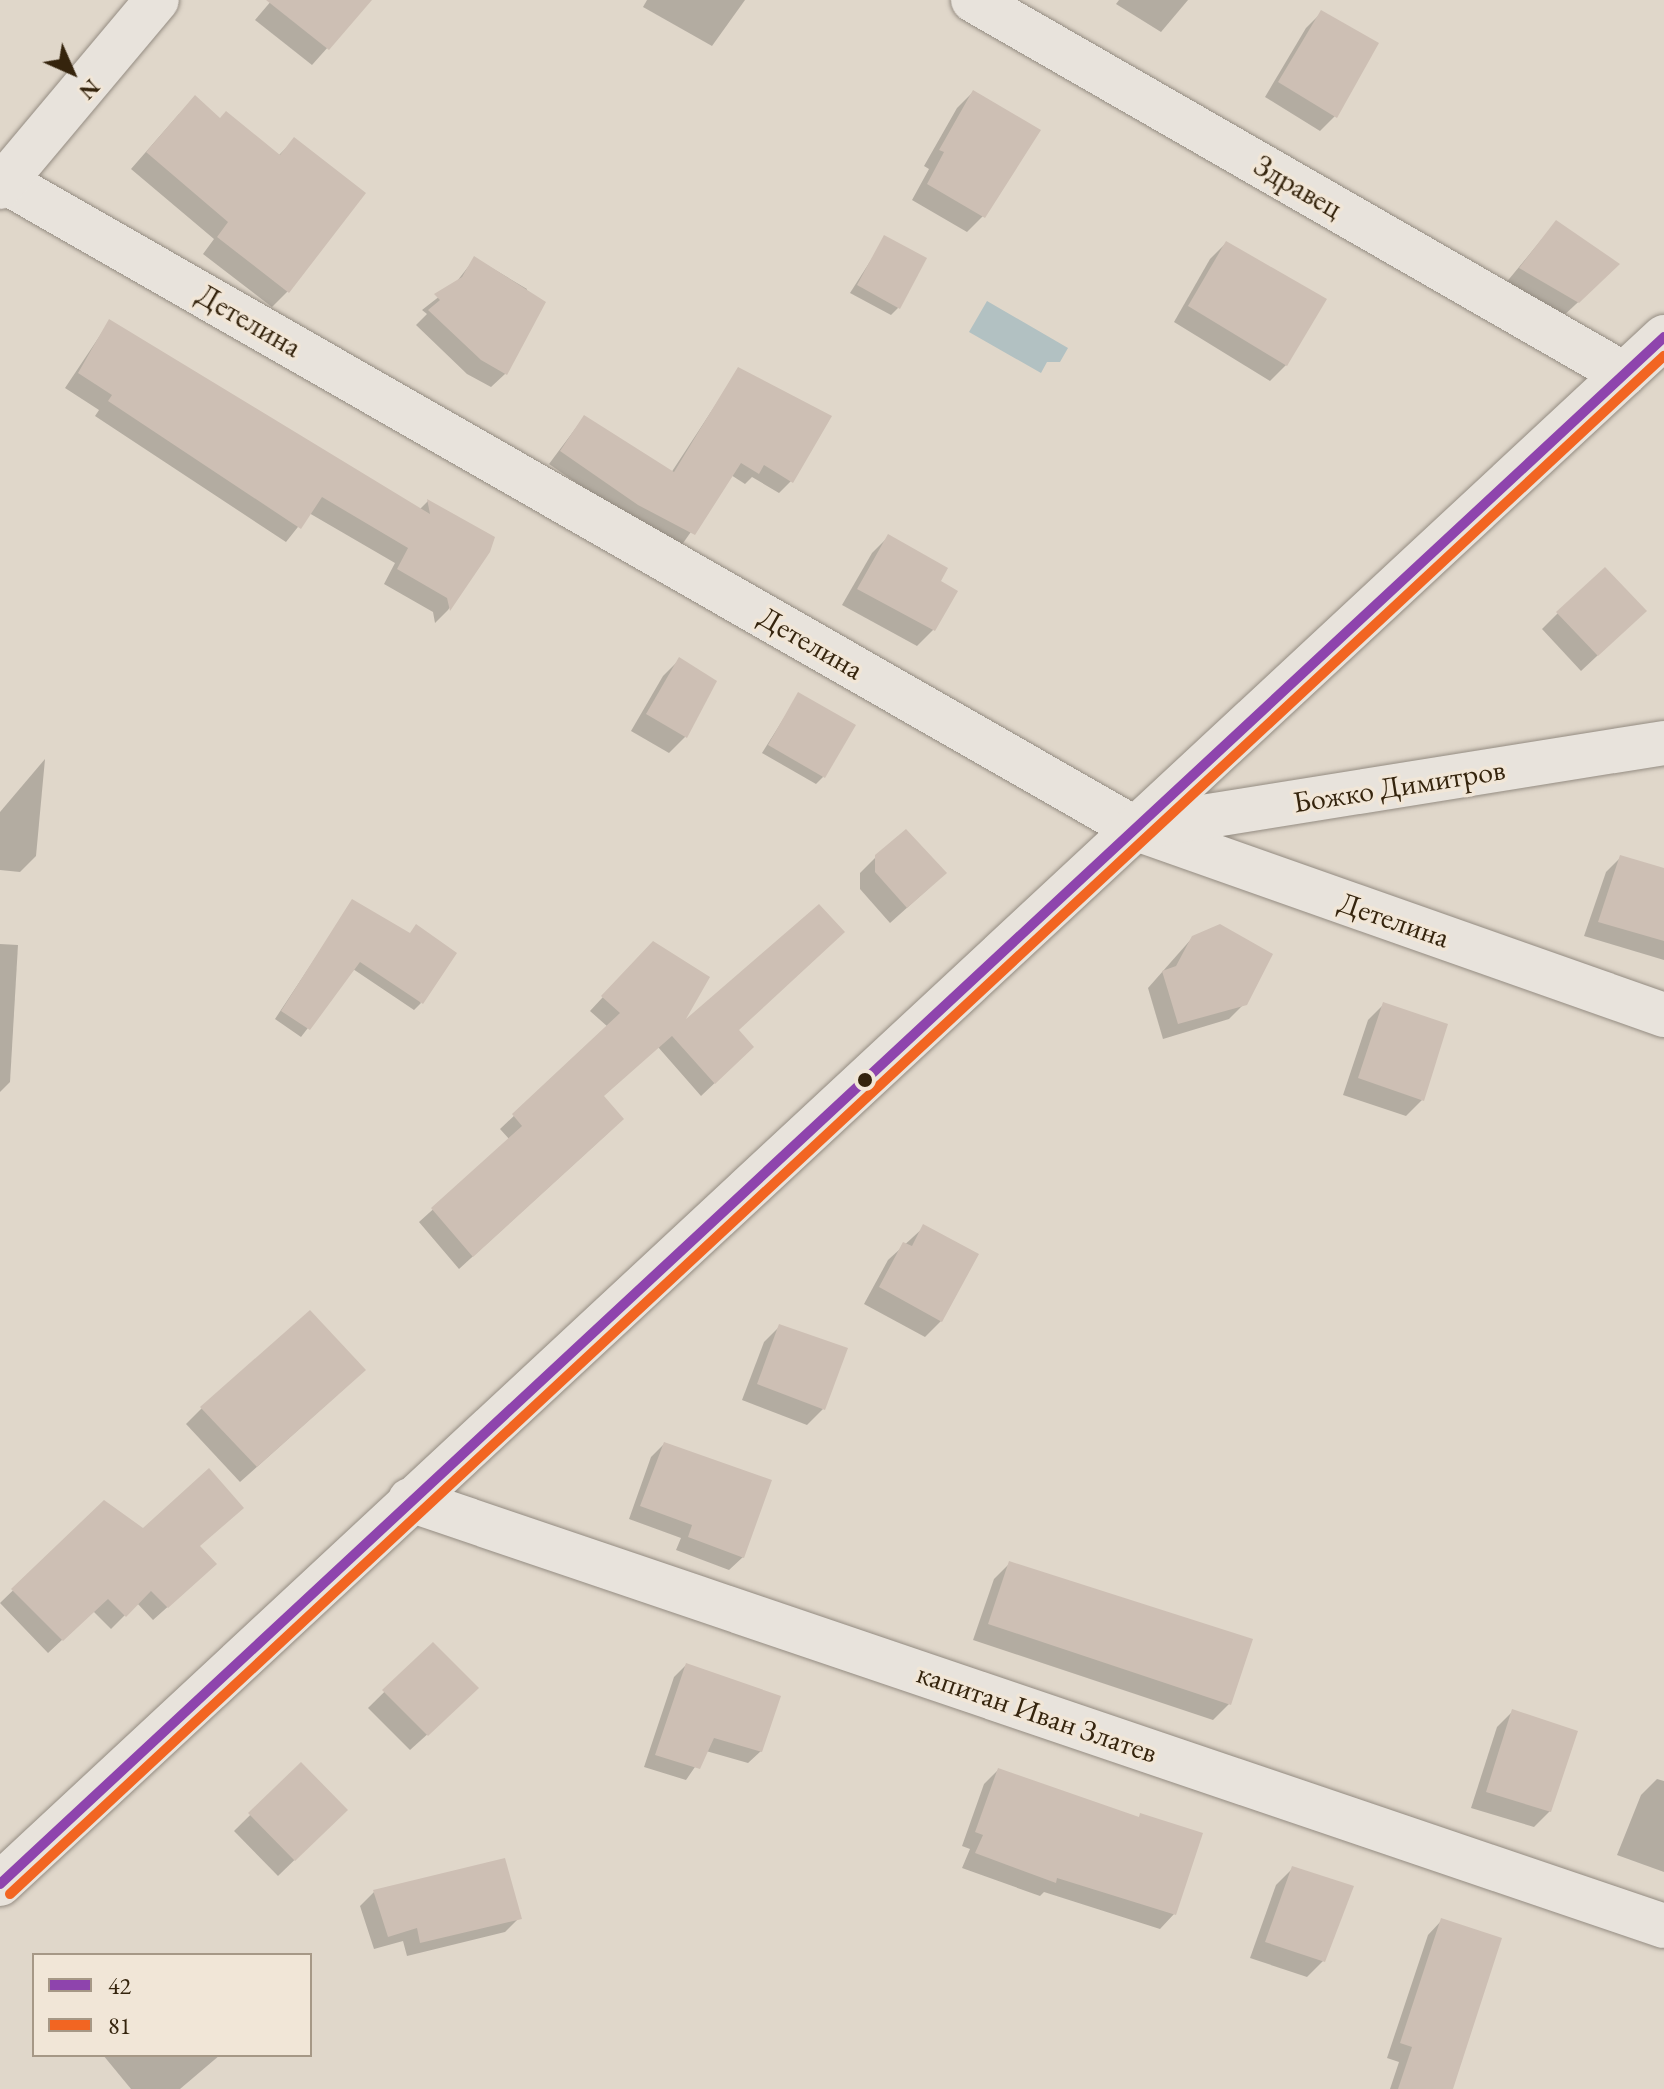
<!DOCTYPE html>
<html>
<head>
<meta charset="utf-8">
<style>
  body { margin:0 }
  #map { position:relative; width:1664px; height:2089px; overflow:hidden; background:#e0d7ca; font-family:"EB Garamond",serif }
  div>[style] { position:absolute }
  .water>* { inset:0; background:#b2c1c2 }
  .shadow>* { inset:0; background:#0003 }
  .building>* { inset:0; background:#cdbfb4 }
  .roads { filter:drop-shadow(0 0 2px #948c82) drop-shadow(0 0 2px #948c82) }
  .street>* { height:44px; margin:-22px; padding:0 22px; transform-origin:22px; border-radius:22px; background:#e8e3dc }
  .secondary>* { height:44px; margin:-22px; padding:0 22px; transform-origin:22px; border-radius:22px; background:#e8e3dc }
  .bus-1>* { height:10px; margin:-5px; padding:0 5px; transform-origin:5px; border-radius:5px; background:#8e44ad }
  .bus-2>* { height:10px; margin:-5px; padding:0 5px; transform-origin:5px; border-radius:5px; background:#f26522 }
  .dots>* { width:22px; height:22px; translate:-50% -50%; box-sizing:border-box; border:4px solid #f1e6d7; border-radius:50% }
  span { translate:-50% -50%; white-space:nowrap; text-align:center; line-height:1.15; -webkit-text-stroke:7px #f1e6d7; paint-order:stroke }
  .street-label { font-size:30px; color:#35240d }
  .legend { position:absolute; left:32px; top:1953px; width:280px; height:104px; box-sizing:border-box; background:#f1e6d7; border:2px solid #a69886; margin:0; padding:10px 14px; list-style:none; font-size:24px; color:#35240d }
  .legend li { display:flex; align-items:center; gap:16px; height:40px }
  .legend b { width:40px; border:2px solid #a69886 }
  .north { position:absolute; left:32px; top:32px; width:80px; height:80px; -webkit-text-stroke:6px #f1e6d7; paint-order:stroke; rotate:135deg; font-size:22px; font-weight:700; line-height:32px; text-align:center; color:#35240d }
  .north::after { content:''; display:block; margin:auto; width:28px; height:36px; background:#35240d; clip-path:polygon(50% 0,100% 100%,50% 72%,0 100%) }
</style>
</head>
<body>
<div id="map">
  <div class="water">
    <div style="clip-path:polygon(987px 301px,1068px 348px,1060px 362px,1047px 362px,1041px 373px,969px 332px)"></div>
  </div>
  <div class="shadow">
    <div style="clip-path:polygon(272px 0,370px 0,312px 65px,255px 20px)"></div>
    <div style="clip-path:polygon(647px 0,745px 0,712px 46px,643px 7px)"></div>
    <div style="clip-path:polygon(1119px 0,1188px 0,1161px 32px,1116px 4px)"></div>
    <div style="clip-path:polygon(1321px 13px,1335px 116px,1320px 131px,1265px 97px,1306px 28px)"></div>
    <div style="clip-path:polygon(973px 92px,983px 216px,967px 232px,912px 200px,929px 169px,924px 166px,957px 108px)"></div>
    <div style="clip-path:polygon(179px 114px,220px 120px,278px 156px,294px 140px,288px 291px,272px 307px,203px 254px,214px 239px,131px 169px)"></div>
    <div style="clip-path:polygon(1556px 222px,1602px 280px,1561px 318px,1505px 284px)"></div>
    <div style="clip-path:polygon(885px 238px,898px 308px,891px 315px,850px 293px)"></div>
    <div style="clip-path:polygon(1226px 243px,1286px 365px,1270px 381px,1174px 322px,1210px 259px)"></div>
    <div style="clip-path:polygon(475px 258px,527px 289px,505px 374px,491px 387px,467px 374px,416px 325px,427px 314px,422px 310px,454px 285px)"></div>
    <div style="clip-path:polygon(109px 322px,419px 510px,428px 501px,488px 551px,448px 610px,435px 623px,433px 612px,384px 584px,395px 563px,309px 513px,286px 542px,95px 416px,99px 410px,65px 388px)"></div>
    <div style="clip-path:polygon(739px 369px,791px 481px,779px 493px,752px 477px,745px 484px,731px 475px,681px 546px,626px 517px,549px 464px,584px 417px,671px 473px)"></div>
    <div style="clip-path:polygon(888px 537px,938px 582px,933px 630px,917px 646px,842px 605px,872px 553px)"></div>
    <div style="clip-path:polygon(1558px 613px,1628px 627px,1581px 671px,1542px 629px)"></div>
    <div style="clip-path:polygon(679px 660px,714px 682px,685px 737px,669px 753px,631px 731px,663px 676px)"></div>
    <div style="clip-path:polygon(799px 694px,823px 777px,816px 784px,762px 753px)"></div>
    <div style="clip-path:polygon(45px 759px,36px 856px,20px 872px,0 870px,0 812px)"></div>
    <div style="clip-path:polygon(877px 856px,928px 889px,890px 923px,860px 889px,860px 873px)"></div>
    <div style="clip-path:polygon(1621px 857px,1664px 869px,1664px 960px,1584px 936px,1606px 872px)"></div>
    <div style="clip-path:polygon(353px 901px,421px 1003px,414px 1010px,353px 969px,301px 1037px,275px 1019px)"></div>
    <div style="clip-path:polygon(1193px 937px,1245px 1003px,1229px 1019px,1163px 1039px,1148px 988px)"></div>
    <div style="clip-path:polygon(0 944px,18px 945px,10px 1082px,0 1092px)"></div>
    <div style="clip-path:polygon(640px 957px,679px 1026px,737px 1031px,738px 1061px,701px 1096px,658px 1047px,602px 1097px,609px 1132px,459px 1269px,419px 1222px,510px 1140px,500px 1129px,608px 1027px,590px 1011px)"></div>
    <div style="clip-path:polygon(1384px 1004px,1422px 1100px,1406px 1116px,1343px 1095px,1368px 1020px)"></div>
    <div style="clip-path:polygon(924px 1227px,941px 1321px,925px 1337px,864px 1304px,888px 1260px)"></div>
    <div style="clip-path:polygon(780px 1326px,823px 1409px,807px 1425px,742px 1400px,764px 1342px)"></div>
    <div style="clip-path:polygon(347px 1386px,240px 1482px,186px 1424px,202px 1408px)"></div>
    <div style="clip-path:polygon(664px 1444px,743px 1557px,729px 1570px,676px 1550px,681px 1538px,629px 1519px,651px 1457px)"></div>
    <div style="clip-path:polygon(104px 1502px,143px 1530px,198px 1547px,201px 1577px,153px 1620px,137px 1603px,111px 1629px,93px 1611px,48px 1653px,0 1603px)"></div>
    <div style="clip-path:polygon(1010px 1563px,1229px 1704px,1213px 1720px,973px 1640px,994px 1579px)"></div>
    <div style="clip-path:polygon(433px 1644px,461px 1704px,410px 1750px,368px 1708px)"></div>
    <div style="clip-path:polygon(686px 1665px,761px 1751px,748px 1763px,706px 1751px,686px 1780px,644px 1767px,674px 1677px)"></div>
    <div style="clip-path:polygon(1513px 1711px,1550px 1811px,1534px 1827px,1471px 1808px,1497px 1727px)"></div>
    <div style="clip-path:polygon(301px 1765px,346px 1810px,278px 1876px,234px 1831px)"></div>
    <div style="clip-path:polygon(998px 1770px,1138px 1818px,1141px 1815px,1174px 1914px,1160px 1929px,1044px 1892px,1040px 1896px,962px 1868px,970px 1849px,962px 1846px,984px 1784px)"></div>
    <div style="clip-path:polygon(1657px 1779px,1664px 1781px,1664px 1872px,1617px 1855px,1641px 1795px)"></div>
    <div style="clip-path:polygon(1292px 1869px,1323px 1961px,1307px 1977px,1250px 1958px,1276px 1885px)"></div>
    <div style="clip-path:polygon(374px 1892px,519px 1918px,505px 1932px,407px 1956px,403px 1941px,374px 1949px,360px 1906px)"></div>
    <div style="clip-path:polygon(1442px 1920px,1451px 2089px,1390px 2089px,1399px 2062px,1387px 2058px,1428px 1935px)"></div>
    <div style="clip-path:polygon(103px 2055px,220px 2055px,180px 2089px,131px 2089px)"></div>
  </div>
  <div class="building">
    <div style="clip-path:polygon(266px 0,372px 0,329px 50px)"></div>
    <div style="clip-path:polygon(1321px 10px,1379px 43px,1337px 118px,1278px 82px)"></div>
    <div style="clip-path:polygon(973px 90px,1041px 130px,985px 218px,927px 184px,944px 152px,939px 150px)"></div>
    <div style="clip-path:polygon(195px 95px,220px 118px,226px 111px,280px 155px,294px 137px,366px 193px,289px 293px,217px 237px,228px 222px,146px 152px)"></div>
    <div style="clip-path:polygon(1556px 220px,1620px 264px,1579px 303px,1519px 268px)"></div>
    <div style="clip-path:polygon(884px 235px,927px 258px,900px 309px,857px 285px)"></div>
    <div style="clip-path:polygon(1226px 241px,1327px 299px,1287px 366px,1188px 306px)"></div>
    <div style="clip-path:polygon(474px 256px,546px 302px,507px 375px,481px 360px,428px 310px,440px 300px,434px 294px,462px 277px)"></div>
    <div style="clip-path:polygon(109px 319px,430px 514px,427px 499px,495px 537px,490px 552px,450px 611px,447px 598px,397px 569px,408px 548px,322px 497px,301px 529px,108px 401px,112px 395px,78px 373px)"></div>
    <div style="clip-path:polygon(738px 367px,832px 416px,793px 483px,764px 465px,759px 474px,741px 463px,695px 535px,638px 505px,560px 451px,584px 415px,674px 472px)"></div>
    <div style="clip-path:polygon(888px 534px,948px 568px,941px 581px,958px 591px,935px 631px,857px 589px)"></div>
    <div style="clip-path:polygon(1605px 567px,1647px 611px,1598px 656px,1556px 612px)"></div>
    <div style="clip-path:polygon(679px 657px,717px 681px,687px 738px,646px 714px)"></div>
    <div style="clip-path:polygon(798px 692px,856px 725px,825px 778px,768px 745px)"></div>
    <div style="clip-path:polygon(906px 829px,947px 873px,907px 908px,875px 872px,875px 855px)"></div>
    <div style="clip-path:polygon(1620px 855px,1664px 868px,1664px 941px,1598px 922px)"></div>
    <div style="clip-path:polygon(352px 899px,410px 933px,416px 924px,457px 953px,423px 1004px,360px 962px,310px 1030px,281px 1011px)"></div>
    <div style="clip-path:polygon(819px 904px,845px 932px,739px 1030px,754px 1047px,715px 1084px,672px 1036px,604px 1096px,624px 1119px,473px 1257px,431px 1208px,522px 1126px,512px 1114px,620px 1013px,601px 996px,653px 941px,710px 977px,686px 1019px)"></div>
    <div style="clip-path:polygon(1220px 924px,1273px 954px,1247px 1005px,1178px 1024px,1162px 971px,1176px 966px,1192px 936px)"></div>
    <div style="clip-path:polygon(1383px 1002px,1448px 1024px,1424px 1101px,1358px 1078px)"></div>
    <div style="clip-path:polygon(923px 1224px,979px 1254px,942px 1322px,879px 1287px,903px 1242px,912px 1246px)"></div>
    <div style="clip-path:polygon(310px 1310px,366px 1370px,257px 1467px,200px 1407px)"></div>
    <div style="clip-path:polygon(779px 1324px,848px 1348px,825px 1410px,757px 1384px)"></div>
    <div style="clip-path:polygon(664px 1442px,772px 1480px,744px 1558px,688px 1537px,692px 1525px,640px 1506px)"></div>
    <div style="clip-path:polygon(209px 1468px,244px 1508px,200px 1546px,217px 1564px,168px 1608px,151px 1591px,126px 1617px,108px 1599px,63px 1641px,11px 1589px,104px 1500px,143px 1528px)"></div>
    <div style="clip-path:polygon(1009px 1561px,1253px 1639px,1231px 1705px,988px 1624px)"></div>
    <div style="clip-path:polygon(433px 1642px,479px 1688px,428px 1736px,382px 1690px)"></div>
    <div style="clip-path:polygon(686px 1663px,781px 1696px,762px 1752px,714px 1738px,700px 1769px,655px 1755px)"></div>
    <div style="clip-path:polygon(1512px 1709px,1578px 1731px,1551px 1812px,1486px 1792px)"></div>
    <div style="clip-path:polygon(301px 1762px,348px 1810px,295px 1861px,248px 1813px)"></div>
    <div style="clip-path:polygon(998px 1768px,1139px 1817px,1140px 1813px,1203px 1833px,1176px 1915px,1057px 1878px,1056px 1883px,975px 1853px,983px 1835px,975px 1832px)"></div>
    <div style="clip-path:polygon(505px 1858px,522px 1919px,420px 1943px,417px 1928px,388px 1937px,373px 1890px)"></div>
    <div style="clip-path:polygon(1292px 1866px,1354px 1886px,1325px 1962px,1265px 1942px)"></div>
    <div style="clip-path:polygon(1441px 1918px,1502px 1938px,1453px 2089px,1398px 2089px,1412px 2047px,1400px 2043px)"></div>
  </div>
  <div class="roads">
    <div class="street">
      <div style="left:973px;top:0;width:751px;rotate:29.88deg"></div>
      <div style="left:0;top:179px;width:1307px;rotate:29.78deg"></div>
      <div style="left:1134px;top:828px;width:562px;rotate:19.43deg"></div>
      <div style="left:0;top:187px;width:244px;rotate:-50deg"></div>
      <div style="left:1140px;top:827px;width:531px;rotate:-9.11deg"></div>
      <div style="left:410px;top:1500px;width:1324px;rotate:18.76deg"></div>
    </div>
    <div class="secondary">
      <div style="left:0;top:1884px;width:2272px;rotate:-42.91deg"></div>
    </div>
  </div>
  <div class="bus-1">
    <div style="left:0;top:1884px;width:2272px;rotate:-42.91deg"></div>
  </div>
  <div class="bus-2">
    <div style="left:10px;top:1894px;width:2259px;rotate:-42.92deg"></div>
  </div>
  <div class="dots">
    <div style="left:865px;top:1080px;background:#35240d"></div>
  </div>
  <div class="street-label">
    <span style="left:1298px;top:187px;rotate:30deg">Здравец</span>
    <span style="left:249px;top:321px;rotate:30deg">Детелина</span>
    <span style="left:811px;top:643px;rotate:30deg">Детелина</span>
    <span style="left:1399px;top:786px;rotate:-9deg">Божко Димитров</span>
    <span style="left:1394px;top:920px;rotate:19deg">Детелина</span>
    <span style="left:1037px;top:1713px;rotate:19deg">капитан Иван Златев</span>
  </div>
  <ul class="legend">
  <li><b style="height:10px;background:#8e44ad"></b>42</li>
  <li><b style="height:10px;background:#f26522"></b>81</li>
  </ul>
  <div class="north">N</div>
</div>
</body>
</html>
